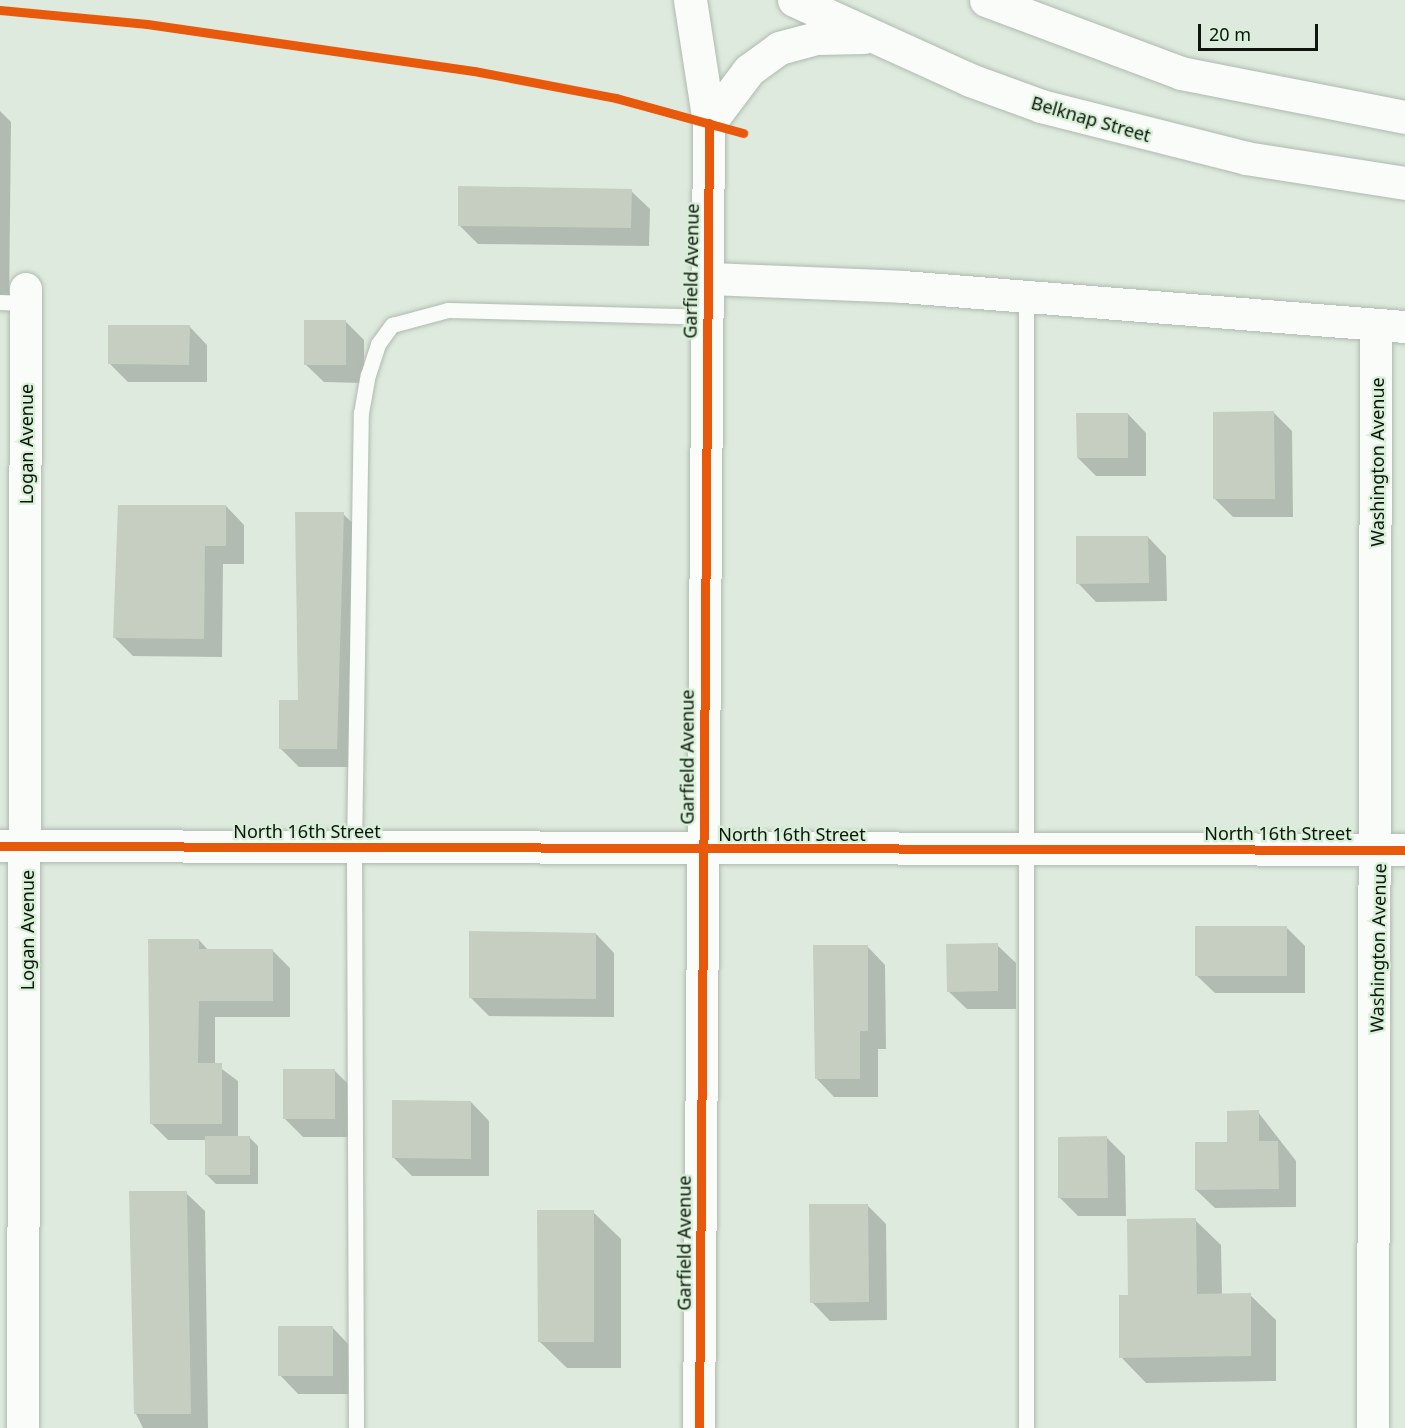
<!DOCTYPE html>
<html>
<head>
<meta charset="utf-8">
<style>
  body { margin:0 }
  #map { position:relative; width:1405px; height:1428px; overflow:hidden; background:#deeade; font-family:"Noto Sans",sans-serif }
  div>[style] { position:absolute }
  .shadow>* { inset:0; background:#0003 }
  .building>* { inset:0; background:#c6cec1 }
  .roads { filter:drop-shadow(0 0 2px #b0bab0) drop-shadow(0 0 2px #b0bab0) }
  .service>* { height:15px; margin:-7.5px; padding:0 7.5px; transform-origin:7.5px; border-radius:7.5px; background:#fafcfa }
  .minor>* { height:32px; margin:-16px; padding:0 16px; transform-origin:16px; border-radius:16px; background:#fafcfa }
  .trunk>* { height:33px; margin:-16.5px; padding:0 16.5px; transform-origin:16.5px; border-radius:16.5px; background:#fafcfa }
  .cycleway>* { height:9px; margin:-4.5px; padding:0 4.5px; transform-origin:4.5px; border-radius:4.5px; background:#e8590c }
  span { translate:-50% -50%; white-space:nowrap; text-align:center; line-height:1.15; -webkit-text-stroke:4.5px #d8f0d8; paint-order:stroke }
  .street-label { font-size:18px; color:#0d150d }
  .scale { position:absolute; left:1198px; top:24px; width:120px; height:27px; box-sizing:border-box; border:3px solid #0d150d; border-top:0; padding-left:8px; font-size:18px; line-height:21px; white-space:nowrap; color:#0d150d; -webkit-text-stroke:4px #d8f0d8; paint-order:stroke }
</style>
</head>
<body>
<div id="map">
  <div class="shadow">
    <div style="clip-path:polygon(0 111px,11px 122px,9px 310px,0 310px)"></div>
    <div style="clip-path:polygon(631px 191px,650px 209px,649px 246px,478px 244px,460px 226px)"></div>
    <div style="clip-path:polygon(345px 321px,364px 340px,364px 383px,324px 382px,305px 364px)"></div>
    <div style="clip-path:polygon(189px 326px,207px 345px,207px 382px,128px 382px,109px 363px)"></div>
    <div style="clip-path:polygon(1274px 413px,1292px 431px,1293px 517px,1233px 517px,1215px 499px)"></div>
    <div style="clip-path:polygon(1128px 414px,1146px 433px,1146px 476px,1096px 476px,1078px 458px)"></div>
    <div style="clip-path:polygon(226px 506px,244px 525px,244px 564px,223px 564px,222px 657px,133px 656px,115px 638px)"></div>
    <div style="clip-path:polygon(343px 514px,362px 532px,355px 767px,299px 767px,280px 748px,299px 701px)"></div>
    <div style="clip-path:polygon(1148px 537px,1166px 556px,1167px 601px,1096px 602px,1078px 583px)"></div>
    <div style="clip-path:polygon(1286px 927px,1305px 946px,1305px 993px,1215px 993px,1196px 975px)"></div>
    <div style="clip-path:polygon(596px 934px,614px 953px,614px 1017px,489px 1016px,470px 997px)"></div>
    <div style="clip-path:polygon(199px 940px,209px 951px,273px 951px,290px 968px,290px 1017px,215px 1017px,215px 1064px,238px 1081px,238px 1137px,249px 1137px,258px 1146px,258px 1184px,216px 1184px,207px 1175px,207px 1140px,168px 1140px,152px 1124px)"></div>
    <div style="clip-path:polygon(997px 945px,1016px 963px,1016px 1009px,967px 1009px,948px 991px)"></div>
    <div style="clip-path:polygon(867px 946px,885px 965px,886px 1049px,878px 1049px,878px 1097px,834px 1097px,816px 1078px)"></div>
    <div style="clip-path:polygon(334px 1070px,353px 1089px,353px 1137px,303px 1137px,284px 1118px)"></div>
    <div style="clip-path:polygon(471px 1102px,489px 1121px,489px 1176px,412px 1176px,393px 1157px)"></div>
    <div style="clip-path:polygon(1258px 1112px,1296px 1161px,1296px 1207px,1215px 1208px,1196px 1190px)"></div>
    <div style="clip-path:polygon(1107px 1138px,1125px 1156px,1126px 1216px,1078px 1216px,1060px 1198px)"></div>
    <div style="clip-path:polygon(131px 1193px,186px 1193px,205px 1211px,208px 1428px,143px 1428px,136px 1414px)"></div>
    <div style="clip-path:polygon(867px 1205px,886px 1224px,887px 1320px,830px 1321px,812px 1302px)"></div>
    <div style="clip-path:polygon(593px 1212px,621px 1239px,621px 1368px,567px 1368px,539px 1341px)"></div>
    <div style="clip-path:polygon(1195px 1220px,1221px 1245px,1222px 1295px,1250px 1295px,1276px 1320px,1276px 1381px,1146px 1383px,1121px 1357px,1130px 1296px)"></div>
    <div style="clip-path:polygon(332px 1327px,350px 1346px,350px 1394px,298px 1394px,280px 1375px)"></div>
  </div>
  <div class="building">
    <div style="clip-path:polygon(458px 186px,632px 189px,631px 228px,458px 226px)"></div>
    <div style="clip-path:polygon(304px 320px,346px 320px,346px 365px,304px 365px)"></div>
    <div style="clip-path:polygon(108px 325px,190px 325px,189px 365px,108px 364px)"></div>
    <div style="clip-path:polygon(1274px 411px,1275px 499px,1213px 499px,1213px 412px)"></div>
    <div style="clip-path:polygon(1076px 413px,1128px 413px,1128px 458px,1077px 458px)"></div>
    <div style="clip-path:polygon(118px 505px,226px 505px,226px 546px,205px 546px,204px 639px,113px 638px)"></div>
    <div style="clip-path:polygon(295px 512px,344px 512px,337px 749px,279px 749px,279px 700px,298px 700px)"></div>
    <div style="clip-path:polygon(1076px 536px,1148px 536px,1149px 583px,1076px 584px)"></div>
    <div style="clip-path:polygon(1195px 926px,1287px 926px,1287px 976px,1195px 976px)"></div>
    <div style="clip-path:polygon(469px 931px,596px 933px,596px 999px,469px 998px)"></div>
    <div style="clip-path:polygon(148px 939px,199px 939px,199px 949px,273px 949px,273px 1001px,199px 1001px,198px 1063px,222px 1063px,222px 1124px,150px 1124px)"></div>
    <div style="clip-path:polygon(998px 943px,998px 991px,947px 992px,946px 944px)"></div>
    <div style="clip-path:polygon(813px 945px,868px 945px,868px 1031px,860px 1031px,860px 1079px,815px 1079px)"></div>
    <div style="clip-path:polygon(283px 1069px,335px 1069px,335px 1119px,283px 1119px)"></div>
    <div style="clip-path:polygon(392px 1100px,471px 1101px,471px 1159px,392px 1158px)"></div>
    <div style="clip-path:polygon(1259px 1110px,1259px 1141px,1278px 1141px,1279px 1189px,1195px 1190px,1195px 1142px,1227px 1142px,1227px 1111px)"></div>
    <div style="clip-path:polygon(205px 1136px,250px 1136px,250px 1175px,205px 1175px)"></div>
    <div style="clip-path:polygon(1107px 1136px,1108px 1198px,1058px 1198px,1058px 1137px)"></div>
    <div style="clip-path:polygon(129px 1191px,187px 1191px,191px 1414px,134px 1414px)"></div>
    <div style="clip-path:polygon(809px 1204px,868px 1204px,869px 1302px,810px 1303px)"></div>
    <div style="clip-path:polygon(537px 1210px,594px 1210px,594px 1342px,538px 1342px)"></div>
    <div style="clip-path:polygon(1196px 1218px,1197px 1294px,1251px 1293px,1251px 1356px,1119px 1358px,1119px 1295px,1128px 1295px,1127px 1219px)"></div>
    <div style="clip-path:polygon(278px 1326px,333px 1326px,333px 1376px,278px 1376px)"></div>
  </div>
  <div class="roads">
    <div class="service">
      <div style="left:0;top:302px;width:26px;rotate:2deg"></div>
      <div style="left:356px;top:1428px;width:580px;rotate:-90.2deg"></div>
      <div style="left:354px;top:848px;width:435px;rotate:-89.1deg"></div>
      <div style="left:361px;top:413px;width:39px;rotate:-80deg"></div>
      <div style="left:368px;top:375px;width:33px;rotate:-72deg"></div>
      <div style="left:378px;top:344px;width:24px;rotate:-54deg"></div>
      <div style="left:392px;top:325px;width:58px;rotate:-15deg"></div>
      <div style="left:448px;top:310px;width:259px;rotate:1.5deg"></div>
      <div style="left:1026px;top:1428px;width:1131px;rotate:-90deg"></div>
    </div>
    <div class="minor">
      <div style="left:708px;top:279px;width:195px;rotate:2.3deg"></div>
      <div style="left:903px;top:287px;width:504px;rotate:4.56deg"></div>
      <div style="left:0;top:846px;width:1405px;rotate:0.16deg"></div>
      <div style="left:23px;top:1428px;width:1139px;rotate:-89.85deg"></div>
      <div style="left:699px;top:1428px;width:1305px;rotate:-89.56deg"></div>
      <div style="left:1373px;top:1428px;width:1103px;rotate:-89.84deg"></div>
    </div>
    <div class="trunk">
      <div style="left:690px;top:0;width:124px;rotate:81.2deg"></div>
      <div style="left:794px;top:0;width:193px;rotate:24.4deg"></div>
      <div style="left:970px;top:80px;width:76px;rotate:20.1deg"></div>
      <div style="left:1041px;top:106px;width:211px;rotate:14.2deg"></div>
      <div style="left:1246px;top:158px;width:161px;rotate:8.9deg"></div>
      <div style="left:986px;top:0;width:208px;rotate:20.5deg"></div>
      <div style="left:1181px;top:73px;width:228px;rotate:11.1deg"></div>
      <div style="left:709px;top:123px;width:66px;rotate:-53deg"></div>
      <div style="left:749px;top:70px;width:37px;rotate:-36deg"></div>
      <div style="left:779px;top:48px;width:39px;rotate:-15deg"></div>
      <div style="left:817px;top:38px;width:47px;rotate:-1.2deg"></div>
    </div>
  </div>
  <div class="cycleway">
    <div style="left:0;top:10px;width:148px;rotate:5.4deg"></div>
    <div style="left:147px;top:24px;width:330px;rotate:8.2deg"></div>
    <div style="left:474px;top:71px;width:145px;rotate:10.8deg"></div>
    <div style="left:616px;top:98px;width:132px;rotate:15.4deg"></div>
    <div style="left:0;top:846px;width:1405px;rotate:0.16deg"></div>
    <div style="left:699px;top:1428px;width:1305px;rotate:-89.56deg"></div>
  </div>
  <div class="street-label">
    <span style="left:1091px;top:119px;rotate:16deg">Belknap Street</span>
    <span style="left:691px;top:271px;rotate:-89deg">Garfield Avenue</span>
    <span style="left:26px;top:444px;rotate:-90deg">Logan Avenue</span>
    <span style="left:1377px;top:462px;rotate:-90deg">Washington Avenue</span>
    <span style="left:687px;top:757px;rotate:-90deg">Garfield Avenue</span>
    <span style="left:307px;top:831px">North 16th Street</span>
    <span style="left:1278px;top:833px">North 16th Street</span>
    <span style="left:792px;top:834px">North 16th Street</span>
    <span style="left:27px;top:930px;rotate:-90deg">Logan Avenue</span>
    <span style="left:1378px;top:948px;rotate:-89deg">Washington Avenue</span>
    <span style="left:684px;top:1243px;rotate:-90deg">Garfield Avenue</span>
  </div>
  <div class="scale">20 m</div>
</div>
</body>
</html>
